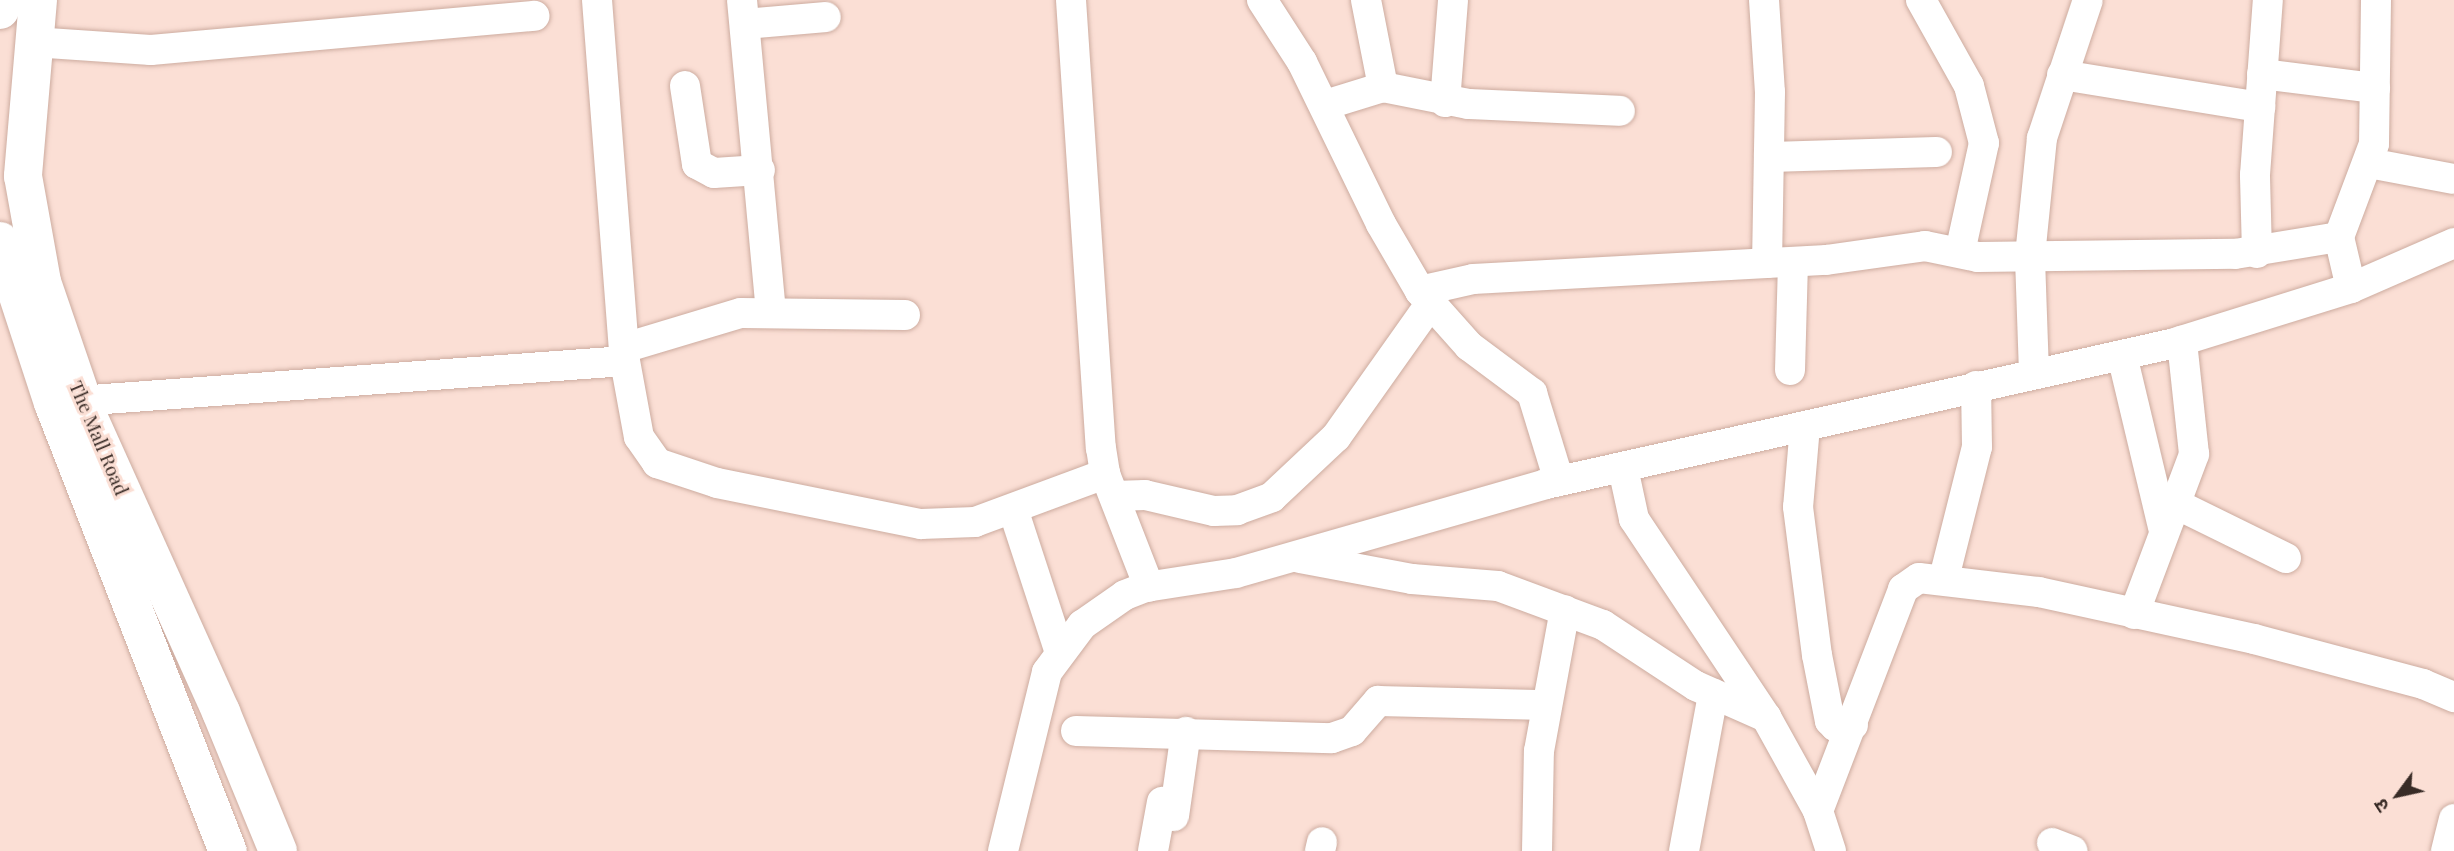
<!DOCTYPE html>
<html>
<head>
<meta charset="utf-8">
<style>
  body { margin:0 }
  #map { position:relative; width:2454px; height:851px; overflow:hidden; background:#fbdfd5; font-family:"Playfair Display","Noto Sans Devanagari",serif }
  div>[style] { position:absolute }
  .roads { filter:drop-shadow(0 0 2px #cdaca0) drop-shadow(0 0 2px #cdaca0) }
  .minor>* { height:30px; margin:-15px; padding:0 15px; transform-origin:15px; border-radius:15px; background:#fff }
  .major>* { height:38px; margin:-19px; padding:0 19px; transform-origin:19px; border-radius:19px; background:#fff }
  span { translate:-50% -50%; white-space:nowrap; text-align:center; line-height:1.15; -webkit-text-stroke:6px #fbdfd5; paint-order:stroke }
  .street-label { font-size:19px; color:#382b26 }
  .north { position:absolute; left:2363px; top:760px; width:70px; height:70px; -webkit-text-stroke:5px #fbdfd5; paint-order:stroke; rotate:237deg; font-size:19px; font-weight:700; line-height:28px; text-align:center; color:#382b26 }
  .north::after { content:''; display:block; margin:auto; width:24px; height:32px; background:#382b26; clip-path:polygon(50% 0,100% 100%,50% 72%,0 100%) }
</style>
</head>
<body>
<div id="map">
  <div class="roads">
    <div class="minor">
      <div style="left:597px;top:0;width:362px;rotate:85.6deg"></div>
      <div style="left:625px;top:361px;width:77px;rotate:79.6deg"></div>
      <div style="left:639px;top:437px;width:32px;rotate:55deg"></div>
      <div style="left:657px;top:463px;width:63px;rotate:18.4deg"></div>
      <div style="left:717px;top:483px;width:208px;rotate:11.4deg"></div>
      <div style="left:921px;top:524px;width:54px;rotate:-2.1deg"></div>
      <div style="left:975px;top:522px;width:139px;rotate:-20.3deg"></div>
      <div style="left:742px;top:0;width:311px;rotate:84.7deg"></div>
      <div style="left:1071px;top:0;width:449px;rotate:86.2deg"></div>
      <div style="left:1101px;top:448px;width:26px;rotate:81deg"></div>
      <div style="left:1105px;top:474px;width:121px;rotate:68.7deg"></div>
      <div style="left:1262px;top:0;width:74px;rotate:57.2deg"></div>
      <div style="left:1302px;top:62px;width:180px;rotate:64deg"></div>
      <div style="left:1381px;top:224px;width:78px;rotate:59.8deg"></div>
      <div style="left:1420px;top:291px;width:74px;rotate:48.3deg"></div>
      <div style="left:1469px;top:346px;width:79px;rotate:36.7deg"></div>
      <div style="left:1532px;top:393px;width:92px;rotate:72.9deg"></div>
      <div style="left:1366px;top:0;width:89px;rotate:78.9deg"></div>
      <div style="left:1764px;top:0;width:92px;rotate:86.3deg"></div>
      <div style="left:1770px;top:92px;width:171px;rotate:91deg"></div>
      <div style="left:1921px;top:0;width:98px;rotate:60.8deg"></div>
      <div style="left:1969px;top:86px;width:59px;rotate:75.3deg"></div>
      <div style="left:1984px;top:143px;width:112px;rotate:102.4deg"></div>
      <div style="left:745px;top:24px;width:81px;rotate:-4.9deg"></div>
      <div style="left:33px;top:42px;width:118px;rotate:3.9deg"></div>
      <div style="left:151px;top:50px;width:385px;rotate:-5.1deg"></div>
      <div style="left:2262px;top:74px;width:114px;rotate:7.1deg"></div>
      <div style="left:2062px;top:75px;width:201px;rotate:9.2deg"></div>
      <div style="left:685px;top:86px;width:79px;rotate:81.3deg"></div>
      <div style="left:697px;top:164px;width:19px;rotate:28deg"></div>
      <div style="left:714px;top:173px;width:46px;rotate:-3.7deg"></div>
      <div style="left:1445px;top:102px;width:102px;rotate:-85.5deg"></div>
      <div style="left:1325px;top:105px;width:61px;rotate:-17.2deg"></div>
      <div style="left:1383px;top:87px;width:87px;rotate:11.3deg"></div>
      <div style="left:1468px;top:104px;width:152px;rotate:2.6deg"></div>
      <div style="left:1769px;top:157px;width:168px;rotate:-1.7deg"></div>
      <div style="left:2369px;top:163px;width:86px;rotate:10.7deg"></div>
      <div style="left:2257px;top:253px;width:78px;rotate:-91.5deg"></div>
      <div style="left:2255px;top:175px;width:175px;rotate:-85.8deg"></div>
      <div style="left:2351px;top:288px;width:52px;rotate:-103.2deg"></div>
      <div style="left:2339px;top:237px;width:99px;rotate:-69.4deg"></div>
      <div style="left:2374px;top:144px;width:144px;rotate:-89.2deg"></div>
      <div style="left:1420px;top:291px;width:54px;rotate:-12.8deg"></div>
      <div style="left:1473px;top:279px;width:354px;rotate:-3.1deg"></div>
      <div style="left:1826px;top:260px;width:100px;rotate:-8deg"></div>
      <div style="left:1925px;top:246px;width:54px;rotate:11.7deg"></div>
      <div style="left:1978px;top:257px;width:257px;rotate:-0.7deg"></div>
      <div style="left:2235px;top:254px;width:105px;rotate:-9.3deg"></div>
      <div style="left:624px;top:348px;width:122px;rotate:-16.7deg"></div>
      <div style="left:741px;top:313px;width:164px;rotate:0.7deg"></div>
      <div style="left:2122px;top:355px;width:177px;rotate:76.6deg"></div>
      <div style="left:1790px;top:370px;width:108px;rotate:-88.4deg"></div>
      <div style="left:2034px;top:373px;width:117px;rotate:-92deg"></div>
      <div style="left:2030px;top:256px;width:119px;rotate:-84.2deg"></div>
      <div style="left:2042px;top:138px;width:145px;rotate:-71.6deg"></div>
      <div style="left:64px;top:402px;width:562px;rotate:-4.18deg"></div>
      <div style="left:1805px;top:426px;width:81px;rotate:94.9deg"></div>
      <div style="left:1798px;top:507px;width:149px;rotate:82.7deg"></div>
      <div style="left:1817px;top:655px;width:67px;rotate:78.9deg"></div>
      <div style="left:1830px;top:721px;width:7px;rotate:45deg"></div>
      <div style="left:1835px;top:726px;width:18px;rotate:-3deg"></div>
      <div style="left:1623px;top:468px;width:52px;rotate:77.8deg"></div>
      <div style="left:1634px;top:519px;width:238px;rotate:56.3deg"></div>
      <div style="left:1114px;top:496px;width:31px;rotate:-2deg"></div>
      <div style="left:1145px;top:495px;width:71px;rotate:13.1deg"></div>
      <div style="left:1214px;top:511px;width:23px;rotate:-2deg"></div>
      <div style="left:1237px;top:510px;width:37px;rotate:-20deg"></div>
      <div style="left:1272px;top:497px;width:88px;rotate:-43.2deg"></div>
      <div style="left:1336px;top:437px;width:163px;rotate:-54.7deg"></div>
      <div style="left:2172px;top:502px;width:127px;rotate:26.2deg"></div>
      <div style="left:1013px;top:509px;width:148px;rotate:71.9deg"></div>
      <div style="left:1300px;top:558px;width:114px;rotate:10.6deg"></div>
      <div style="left:1412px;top:579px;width:86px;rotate:4.7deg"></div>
      <div style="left:1498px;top:586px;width:112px;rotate:20.4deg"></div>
      <div style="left:1603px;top:625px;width:111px;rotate:33.3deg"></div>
      <div style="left:1696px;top:686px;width:77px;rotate:23.9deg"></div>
      <div style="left:1766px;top:717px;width:107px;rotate:61deg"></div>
      <div style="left:1818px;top:811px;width:42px;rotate:72deg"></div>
      <div style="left:1944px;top:578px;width:135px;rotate:-75.9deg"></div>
      <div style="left:1977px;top:447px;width:61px;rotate:-90.9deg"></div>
      <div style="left:2134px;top:614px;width:171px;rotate:-69.4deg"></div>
      <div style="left:2194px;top:454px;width:114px;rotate:-96.1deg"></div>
      <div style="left:1076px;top:731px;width:256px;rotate:1.6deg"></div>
      <div style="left:1332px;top:738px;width:21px;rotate:-19deg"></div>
      <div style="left:1352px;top:731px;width:40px;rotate:-49deg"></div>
      <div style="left:1378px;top:701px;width:169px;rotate:1.4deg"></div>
      <div style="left:1818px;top:811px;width:238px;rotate:-69deg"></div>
      <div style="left:1903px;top:589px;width:19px;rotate:-35deg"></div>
      <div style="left:1919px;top:578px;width:121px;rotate:6.7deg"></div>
      <div style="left:2039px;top:592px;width:220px;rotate:12.3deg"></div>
      <div style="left:2254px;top:639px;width:175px;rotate:14.9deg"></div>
      <div style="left:2423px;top:684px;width:34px;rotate:23deg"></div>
      <div style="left:1174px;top:816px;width:85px;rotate:-81.9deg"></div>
      <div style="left:2052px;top:843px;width:22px;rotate:21deg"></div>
      <div style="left:1003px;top:851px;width:184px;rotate:-76.2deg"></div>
      <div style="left:1047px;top:672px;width:59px;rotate:-53.3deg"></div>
      <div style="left:1082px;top:625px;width:52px;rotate:-34.9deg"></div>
      <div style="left:1125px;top:595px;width:22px;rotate:-21deg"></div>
      <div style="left:1146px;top:587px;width:91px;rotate:-8.8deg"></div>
      <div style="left:1236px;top:573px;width:323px;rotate:-16deg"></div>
      <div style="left:1546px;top:484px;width:640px;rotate:-12.63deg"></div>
      <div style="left:2171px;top:344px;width:189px;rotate:-17.3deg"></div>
      <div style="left:2351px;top:288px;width:112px;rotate:-23.6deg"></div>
      <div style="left:1153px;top:851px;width:50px;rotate:-79.6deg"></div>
      <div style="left:1320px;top:851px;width:9px;rotate:-77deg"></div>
      <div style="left:1537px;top:851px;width:100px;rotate:-88.9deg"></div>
      <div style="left:1539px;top:751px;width:143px;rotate:-79.6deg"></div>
      <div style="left:1684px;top:851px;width:160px;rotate:-79.5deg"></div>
      <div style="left:2446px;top:851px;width:33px;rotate:-76deg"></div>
    </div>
    <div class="major">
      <div style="left:38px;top:0;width:177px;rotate:94.9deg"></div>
      <div style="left:23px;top:176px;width:108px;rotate:79.8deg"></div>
      <div style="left:42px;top:282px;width:142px;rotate:71.1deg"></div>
      <div style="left:88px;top:416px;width:325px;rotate:65.8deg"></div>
      <div style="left:221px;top:712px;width:150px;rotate:67.7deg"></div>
      <div style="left:0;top:10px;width:10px;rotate:-79deg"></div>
      <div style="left:0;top:241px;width:170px;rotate:71.9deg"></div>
      <div style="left:53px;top:403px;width:481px;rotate:68.7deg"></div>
    </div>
  </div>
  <div class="street-label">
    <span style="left:99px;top:438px;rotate:67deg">The Mall Road</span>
  </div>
  <div class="north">उ</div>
</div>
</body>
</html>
